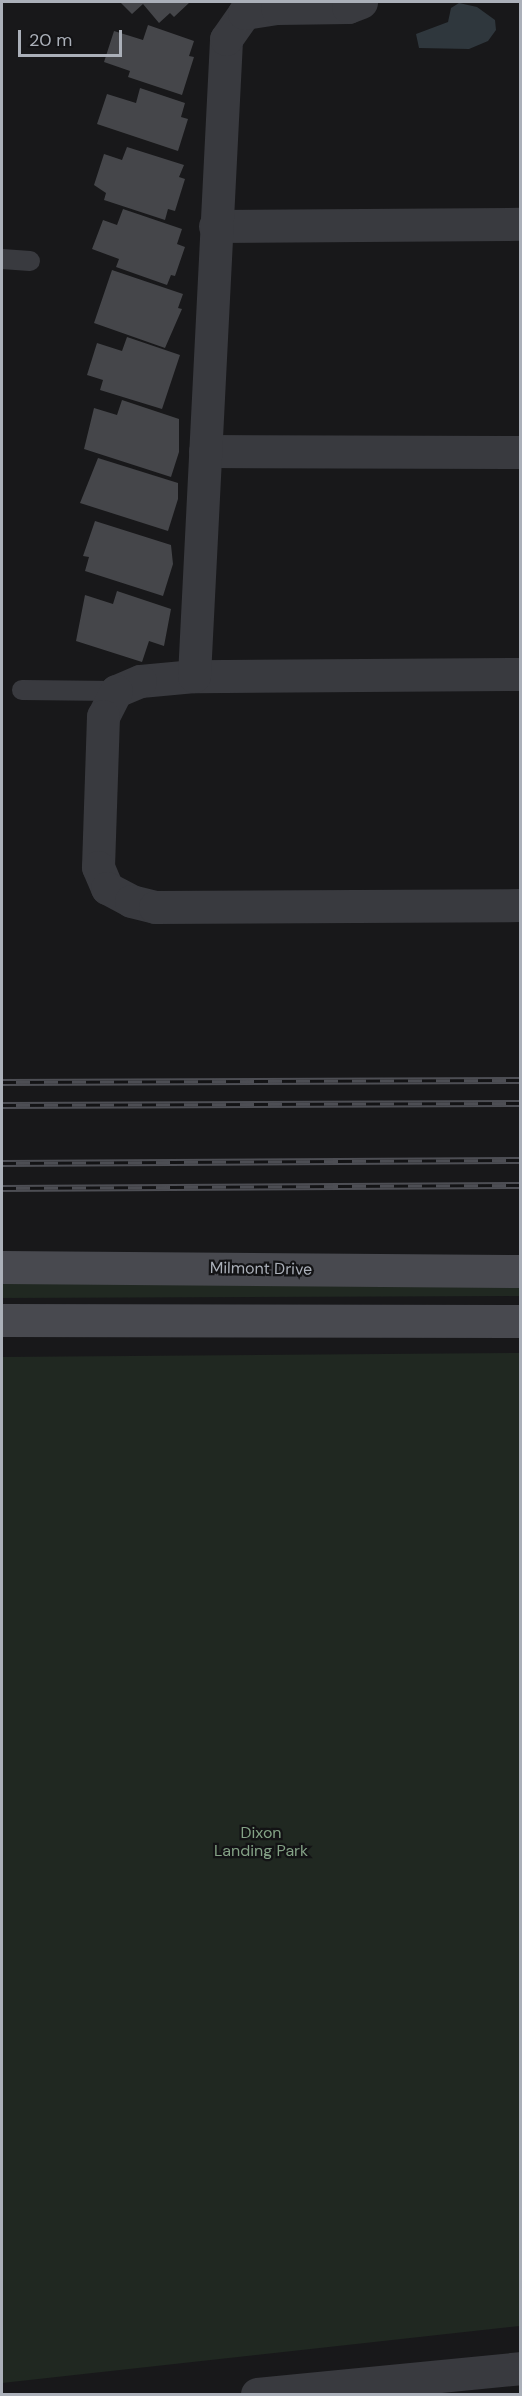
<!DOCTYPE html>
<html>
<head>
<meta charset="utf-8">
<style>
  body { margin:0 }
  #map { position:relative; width:522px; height:2396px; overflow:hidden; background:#18181a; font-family:"DM Sans",sans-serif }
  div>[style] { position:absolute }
  .green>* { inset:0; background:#202821 }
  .water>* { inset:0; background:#2f373d }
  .building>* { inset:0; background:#45464a }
  .lane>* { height:20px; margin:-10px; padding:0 10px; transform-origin:10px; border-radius:10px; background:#393a3f }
  .street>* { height:33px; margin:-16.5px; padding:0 16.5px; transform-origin:16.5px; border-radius:16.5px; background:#393a3f }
  .secondary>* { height:33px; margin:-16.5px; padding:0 16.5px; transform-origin:16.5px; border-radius:16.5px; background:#48494f }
  .rail>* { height:7px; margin-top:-3.5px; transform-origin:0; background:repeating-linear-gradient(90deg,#131315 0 14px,#4d4e54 0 28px); box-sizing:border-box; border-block:2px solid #4d4e54 }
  span { translate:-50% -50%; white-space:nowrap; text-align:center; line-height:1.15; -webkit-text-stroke:4.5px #131315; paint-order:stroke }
  .street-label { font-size:16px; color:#abb0b9 }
  .park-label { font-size:16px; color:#84a286 }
  .frame { position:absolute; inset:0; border:3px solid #abb0b9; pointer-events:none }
  .scale { position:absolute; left:18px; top:30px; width:104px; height:27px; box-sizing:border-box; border:3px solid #abb0b9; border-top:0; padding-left:8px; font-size:18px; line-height:21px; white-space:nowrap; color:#abb0b9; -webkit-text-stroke:4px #131315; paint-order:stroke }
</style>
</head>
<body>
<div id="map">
  <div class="green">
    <div style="clip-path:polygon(520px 1272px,520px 1296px,2px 1298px,2px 1274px)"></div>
    <div style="clip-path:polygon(520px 1353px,520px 2326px,2px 2383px,2px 1357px)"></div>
  </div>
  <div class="water">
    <div style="clip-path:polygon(459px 3px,477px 7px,495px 20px,496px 30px,488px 41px,469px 49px,419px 48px,416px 34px,448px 22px,451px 8px)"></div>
  </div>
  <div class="building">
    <div style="clip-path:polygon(120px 2px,190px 2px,174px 17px,170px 13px,159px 23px,143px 4px,132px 14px)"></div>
    <div style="clip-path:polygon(148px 25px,194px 41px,189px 56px,194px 57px,182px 95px,128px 77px,130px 71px,104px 62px,114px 31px,143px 40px)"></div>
    <div style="clip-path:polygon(140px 88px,185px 103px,181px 117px,188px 119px,178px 151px,97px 124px,107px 94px,136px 103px)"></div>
    <div style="clip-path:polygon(127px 147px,184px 165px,179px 177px,185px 179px,175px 211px,168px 209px,165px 220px,104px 200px,106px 193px,94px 185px,104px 154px,122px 160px)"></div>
    <div style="clip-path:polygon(123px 209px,182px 229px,177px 244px,185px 247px,175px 276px,171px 275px,167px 285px,116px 267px,119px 259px,92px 249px,103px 220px,117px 225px)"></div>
    <div style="clip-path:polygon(112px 270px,183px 294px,178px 308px,182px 309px,165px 348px,94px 323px)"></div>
    <div style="clip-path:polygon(127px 337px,180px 355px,162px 409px,100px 390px,103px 380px,87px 375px,97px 343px,122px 351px)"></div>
    <div style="clip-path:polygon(122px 400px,179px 419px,179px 452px,171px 477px,84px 449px,94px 408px,117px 415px)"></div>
    <div style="clip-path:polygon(98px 458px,178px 483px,178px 499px,168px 531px,80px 503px)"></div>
    <div style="clip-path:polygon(95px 521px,171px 545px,173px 564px,163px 596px,85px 571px,89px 557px,83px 556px)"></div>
    <div style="clip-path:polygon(117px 591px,171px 609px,164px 646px,149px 641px,142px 662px,76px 641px,85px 595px,113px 604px)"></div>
  </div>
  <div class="lane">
    <div style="left:2px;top:259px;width:28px;rotate:4deg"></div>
    <div style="left:22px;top:690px;width:94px;rotate:0.6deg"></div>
  </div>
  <div class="street">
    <div style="left:215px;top:226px;width:305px;rotate:-0.4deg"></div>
    <div style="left:205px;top:451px;width:315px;rotate:0.2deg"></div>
    <div style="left:520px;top:674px;width:326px;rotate:179.6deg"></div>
    <div style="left:194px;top:676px;width:54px;rotate:174.7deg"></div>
    <div style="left:140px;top:681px;width:26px;rotate:157deg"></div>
    <div style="left:116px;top:691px;width:28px;rotate:117deg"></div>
    <div style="left:103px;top:716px;width:151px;rotate:91.9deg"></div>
    <div style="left:98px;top:867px;width:23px;rotate:67deg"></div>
    <div style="left:107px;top:888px;width:27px;rotate:28deg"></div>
    <div style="left:131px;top:901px;width:25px;rotate:14deg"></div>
    <div style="left:155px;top:907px;width:365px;rotate:-0.3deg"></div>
    <div style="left:194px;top:676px;width:638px;rotate:-87.12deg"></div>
    <div style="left:226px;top:39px;width:32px;rotate:-55deg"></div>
    <div style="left:244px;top:13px;width:33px;rotate:-9deg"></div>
    <div style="left:277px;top:8px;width:71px;rotate:-0.8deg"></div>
    <div style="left:348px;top:7px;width:14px;rotate:-21deg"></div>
    <div style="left:257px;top:2394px;width:264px;rotate:-5.6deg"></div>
  </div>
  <div class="secondary">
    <div style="left:2px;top:1267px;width:518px;rotate:0.44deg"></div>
    <div style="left:2px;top:1320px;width:518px;rotate:0.11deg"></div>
  </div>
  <div class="rail">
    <div style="left:2px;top:1082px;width:518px;rotate:-0.22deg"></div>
    <div style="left:2px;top:1105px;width:518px;rotate:-0.22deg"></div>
    <div style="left:2px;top:1163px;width:518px;rotate:-0.33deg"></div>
    <div style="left:2px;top:1188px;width:518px;rotate:-0.33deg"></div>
  </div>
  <div class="street-label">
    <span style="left:261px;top:1269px;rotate:1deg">Milmont Drive</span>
  </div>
  <div class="park-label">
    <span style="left:261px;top:1842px">Dixon<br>Landing Park</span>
  </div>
  <div class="frame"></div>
  <div class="scale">20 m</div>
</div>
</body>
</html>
